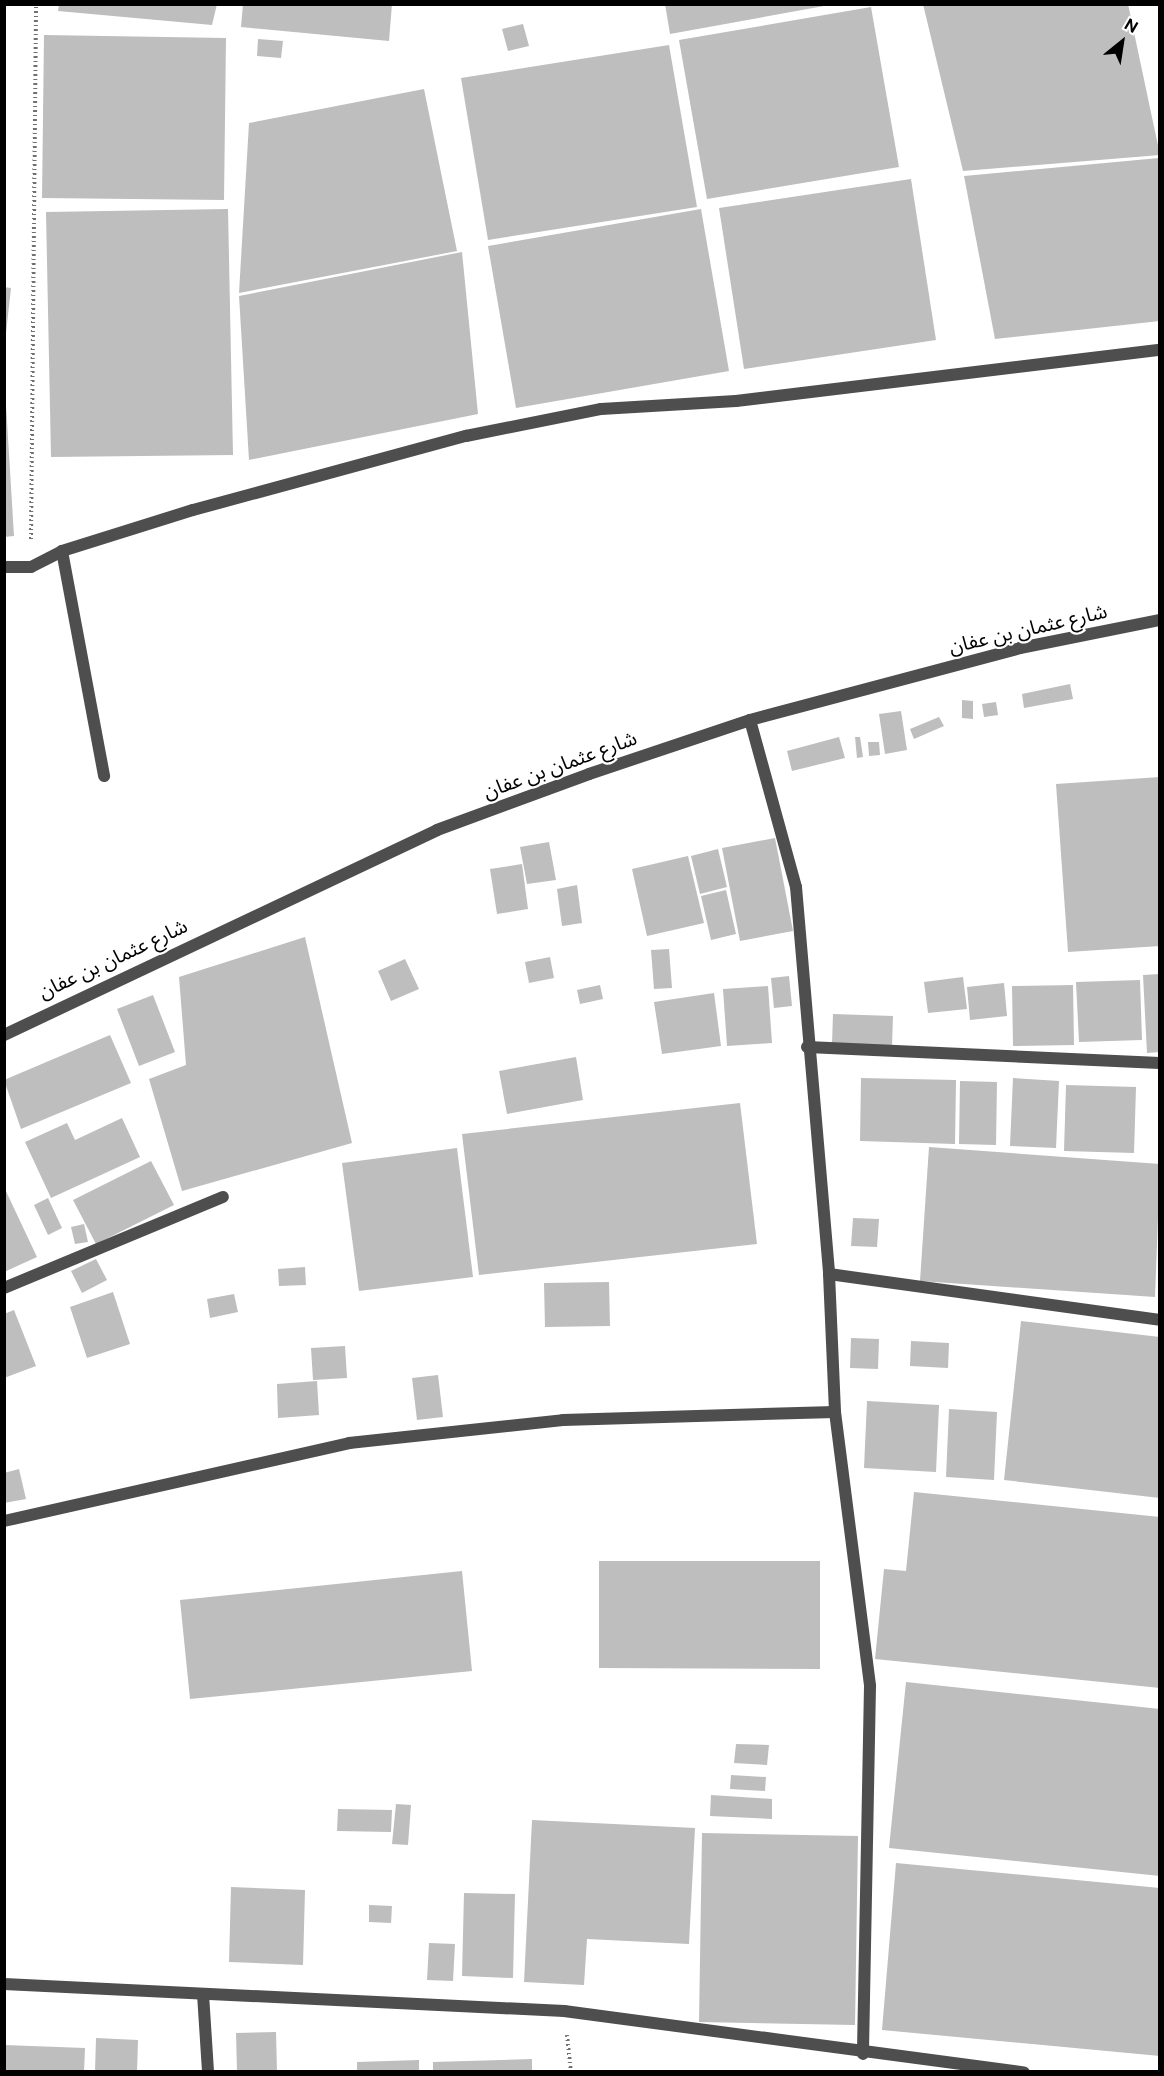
<!DOCTYPE html>
<html>
<head>
<meta charset="utf-8">
<style>
  body { margin:0 }
  #map { position:relative; width:1164px; height:2076px; overflow:hidden; background:#fff; font-family:"Public Sans","Noto Sans Arabic",sans-serif }
  div>[style] { position:absolute }
  .building>* { inset:0; background:#bebebe }
  .path>* { height:4px; margin-top:-2px; transform-origin:0; background:repeating-linear-gradient(90deg,#707070 0 1.5px,transparent 0 4.5px) }
  .service>* { height:12px; margin:-6px; padding:0 6px; transform-origin:6px; border-radius:6px; background:#4e4e4e }
  .minor>* { height:12px; margin:-6px; padding:0 6px; transform-origin:6px; border-radius:6px; background:#4e4e4e }
  span { translate:-50% -50%; white-space:nowrap; text-align:center; line-height:1.15; -webkit-text-stroke:4.5px #fff; paint-order:stroke }
  .street-label { font-size:20px; color:#000 }
  .frame { position:absolute; inset:0; border:6px solid #000; pointer-events:none }
  .north { position:absolute; left:1092px; top:12px; width:60px; height:60px; -webkit-text-stroke:4px #fff; paint-order:stroke; rotate:30deg; font-size:16px; font-weight:700; line-height:24px; text-align:center; color:#000 }
  .north::after { content:''; display:block; margin:auto; width:21px; height:27px; background:#000; clip-path:polygon(50% 0,100% 100%,50% 72%,0 100%) }
</style>
</head>
<body>
<div id="map">
  <div class="building">
    <div style="clip-path:polygon(59px 4px,217px 4px,212px 25px,58px 11px)"></div>
    <div style="clip-path:polygon(243px 4px,392px 4px,389px 41px,241px 27px)"></div>
    <div style="clip-path:polygon(665px 4px,824px 4px,824px 6px,670px 34px)"></div>
    <div style="clip-path:polygon(923px 4px,1128px 4px,1160px 155px,963px 171px)"></div>
    <div style="clip-path:polygon(871px 7px,899px 167px,707px 199px,679px 40px)"></div>
    <div style="clip-path:polygon(523px 24px,529px 46px,508px 51px,502px 29px)"></div>
    <div style="clip-path:polygon(44px 35px,226px 38px,224px 200px,42px 198px)"></div>
    <div style="clip-path:polygon(258px 39px,283px 41px,281px 58px,257px 56px)"></div>
    <div style="clip-path:polygon(669px 45px,697px 207px,488px 240px,461px 78px)"></div>
    <div style="clip-path:polygon(424px 89px,457px 251px,239px 293px,249px 123px)"></div>
    <div style="clip-path:polygon(1159px 158px,1160px 321px,995px 339px,964px 176px)"></div>
    <div style="clip-path:polygon(911px 179px,936px 340px,744px 369px,719px 208px)"></div>
    <div style="clip-path:polygon(228px 209px,233px 455px,51px 457px,46px 212px)"></div>
    <div style="clip-path:polygon(701px 209px,729px 371px,516px 408px,488px 246px)"></div>
    <div style="clip-path:polygon(462px 252px,478px 414px,249px 460px,239px 296px)"></div>
    <div style="clip-path:polygon(4px 287px,11px 288px,6px 333px,4px 333px)"></div>
    <div style="clip-path:polygon(4px 372px,14px 536px,4px 537px)"></div>
    <div style="clip-path:polygon(1070px 684px,1073px 699px,1024px 708px,1022px 694px)"></div>
    <div style="clip-path:polygon(962px 700px,973px 701px,973px 719px,962px 718px)"></div>
    <div style="clip-path:polygon(996px 702px,998px 715px,984px 717px,982px 704px)"></div>
    <div style="clip-path:polygon(901px 711px,907px 750px,885px 754px,879px 714px)"></div>
    <div style="clip-path:polygon(939px 717px,944px 726px,914px 739px,910px 729px)"></div>
    <div style="clip-path:polygon(839px 737px,845px 758px,792px 771px,787px 751px)"></div>
    <div style="clip-path:polygon(855px 737px,860px 737px,863px 757px,857px 758px)"></div>
    <div style="clip-path:polygon(868px 742px,879px 742px,880px 755px,869px 756px)"></div>
    <div style="clip-path:polygon(1160px 777px,1160px 946px,1068px 952px,1056px 784px)"></div>
    <div style="clip-path:polygon(775px 838px,793px 931px,740px 941px,722px 848px)"></div>
    <div style="clip-path:polygon(549px 842px,556px 880px,527px 884px,520px 847px)"></div>
    <div style="clip-path:polygon(718px 849px,727px 887px,700px 894px,691px 856px)"></div>
    <div style="clip-path:polygon(688px 856px,704px 923px,647px 936px,632px 869px)"></div>
    <div style="clip-path:polygon(522px 864px,528px 909px,497px 914px,490px 869px)"></div>
    <div style="clip-path:polygon(577px 885px,582px 923px,562px 926px,557px 889px)"></div>
    <div style="clip-path:polygon(726px 890px,736px 934px,711px 940px,701px 896px)"></div>
    <div style="clip-path:polygon(305px 937px,352px 1143px,182px 1191px,149px 1079px,186px 1065px,179px 977px)"></div>
    <div style="clip-path:polygon(669px 949px,672px 988px,654px 989px,651px 950px)"></div>
    <div style="clip-path:polygon(550px 957px,554px 978px,529px 983px,525px 962px)"></div>
    <div style="clip-path:polygon(405px 959px,419px 989px,391px 1001px,378px 971px)"></div>
    <div style="clip-path:polygon(1160px 974px,1160px 1052px,1147px 1053px,1143px 975px)"></div>
    <div style="clip-path:polygon(789px 976px,792px 1006px,774px 1008px,771px 978px)"></div>
    <div style="clip-path:polygon(963px 977px,967px 1009px,928px 1013px,924px 982px)"></div>
    <div style="clip-path:polygon(1140px 980px,1142px 1040px,1079px 1042px,1076px 982px)"></div>
    <div style="clip-path:polygon(1004px 983px,1007px 1016px,970px 1020px,967px 987px)"></div>
    <div style="clip-path:polygon(600px 985px,603px 999px,580px 1004px,577px 990px)"></div>
    <div style="clip-path:polygon(1073px 985px,1074px 1045px,1013px 1046px,1012px 986px)"></div>
    <div style="clip-path:polygon(768px 986px,772px 1043px,727px 1046px,723px 989px)"></div>
    <div style="clip-path:polygon(714px 993px,721px 1046px,662px 1054px,654px 1002px)"></div>
    <div style="clip-path:polygon(153px 995px,175px 1052px,139px 1066px,117px 1009px)"></div>
    <div style="clip-path:polygon(833px 1014px,893px 1016px,892px 1046px,832px 1044px)"></div>
    <div style="clip-path:polygon(110px 1035px,131px 1083px,21px 1129px,4px 1080px)"></div>
    <div style="clip-path:polygon(576px 1057px,583px 1100px,507px 1114px,499px 1071px)"></div>
    <div style="clip-path:polygon(861px 1078px,956px 1080px,955px 1144px,860px 1141px)"></div>
    <div style="clip-path:polygon(1013px 1078px,1059px 1081px,1056px 1148px,1010px 1146px)"></div>
    <div style="clip-path:polygon(960px 1081px,997px 1082px,996px 1145px,959px 1144px)"></div>
    <div style="clip-path:polygon(1066px 1085px,1136px 1087px,1134px 1153px,1064px 1151px)"></div>
    <div style="clip-path:polygon(740px 1103px,757px 1244px,479px 1275px,462px 1134px)"></div>
    <div style="clip-path:polygon(122px 1118px,140px 1157px,51px 1198px,25px 1142px,67px 1123px,75px 1140px)"></div>
    <div style="clip-path:polygon(929px 1147px,1160px 1164px,1155px 1297px,920px 1281px)"></div>
    <div style="clip-path:polygon(457px 1148px,473px 1277px,359px 1291px,342px 1163px)"></div>
    <div style="clip-path:polygon(151px 1161px,174px 1205px,96px 1244px,73px 1200px)"></div>
    <div style="clip-path:polygon(4px 1187px,37px 1257px,4px 1272px)"></div>
    <div style="clip-path:polygon(48px 1198px,62px 1228px,48px 1235px,34px 1205px)"></div>
    <div style="clip-path:polygon(853px 1218px,879px 1219px,877px 1247px,851px 1246px)"></div>
    <div style="clip-path:polygon(84px 1224px,88px 1242px,75px 1244px,71px 1227px)"></div>
    <div style="clip-path:polygon(96px 1259px,107px 1280px,82px 1293px,71px 1271px)"></div>
    <div style="clip-path:polygon(305px 1267px,306px 1285px,279px 1286px,278px 1269px)"></div>
    <div style="clip-path:polygon(609px 1282px,610px 1326px,545px 1327px,544px 1283px)"></div>
    <div style="clip-path:polygon(113px 1292px,130px 1344px,87px 1358px,70px 1307px)"></div>
    <div style="clip-path:polygon(234px 1294px,238px 1312px,210px 1318px,207px 1299px)"></div>
    <div style="clip-path:polygon(14px 1310px,36px 1366px,4px 1378px,4px 1314px)"></div>
    <div style="clip-path:polygon(1021px 1321px,1160px 1337px,1160px 1498px,1004px 1480px)"></div>
    <div style="clip-path:polygon(851px 1338px,879px 1339px,878px 1369px,850px 1368px)"></div>
    <div style="clip-path:polygon(911px 1341px,949px 1343px,948px 1368px,910px 1366px)"></div>
    <div style="clip-path:polygon(345px 1346px,347px 1378px,313px 1380px,311px 1348px)"></div>
    <div style="clip-path:polygon(438px 1375px,443px 1417px,417px 1420px,412px 1378px)"></div>
    <div style="clip-path:polygon(317px 1381px,319px 1415px,278px 1418px,277px 1384px)"></div>
    <div style="clip-path:polygon(867px 1401px,939px 1405px,936px 1472px,864px 1468px)"></div>
    <div style="clip-path:polygon(949px 1409px,997px 1412px,994px 1480px,946px 1477px)"></div>
    <div style="clip-path:polygon(19px 1469px,26px 1499px,4px 1503px,4px 1473px)"></div>
    <div style="clip-path:polygon(914px 1492px,1160px 1517px,1160px 1688px,875px 1659px,884px 1569px,906px 1571px)"></div>
    <div style="clip-path:polygon(599px 1561px,820px 1561px,820px 1669px,599px 1668px)"></div>
    <div style="clip-path:polygon(462px 1571px,472px 1671px,190px 1699px,180px 1600px)"></div>
    <div style="clip-path:polygon(906px 1682px,1160px 1709px,1160px 1876px,889px 1848px)"></div>
    <div style="clip-path:polygon(736px 1744px,769px 1745px,767px 1765px,734px 1763px)"></div>
    <div style="clip-path:polygon(731px 1775px,766px 1777px,765px 1791px,730px 1789px)"></div>
    <div style="clip-path:polygon(711px 1795px,772px 1799px,772px 1819px,710px 1816px)"></div>
    <div style="clip-path:polygon(396px 1804px,411px 1805px,408px 1845px,392px 1844px)"></div>
    <div style="clip-path:polygon(338px 1809px,392px 1810px,391px 1832px,337px 1831px)"></div>
    <div style="clip-path:polygon(532px 1820px,695px 1828px,689px 1944px,587px 1939px,584px 1985px,524px 1982px)"></div>
    <div style="clip-path:polygon(702px 1833px,858px 1836px,855px 2025px,699px 2022px)"></div>
    <div style="clip-path:polygon(896px 1863px,1160px 1888px,1160px 2056px,882px 2030px)"></div>
    <div style="clip-path:polygon(231px 1887px,305px 1890px,303px 1965px,229px 1962px)"></div>
    <div style="clip-path:polygon(464px 1893px,515px 1894px,513px 1978px,462px 1976px)"></div>
    <div style="clip-path:polygon(369px 1905px,392px 1906px,391px 1923px,369px 1922px)"></div>
    <div style="clip-path:polygon(429px 1943px,455px 1944px,453px 1981px,427px 1980px)"></div>
    <div style="clip-path:polygon(276px 2032px,277px 2072px,237px 2072px,236px 2033px)"></div>
    <div style="clip-path:polygon(96px 2038px,138px 2040px,137px 2072px,95px 2072px)"></div>
    <div style="clip-path:polygon(4px 2045px,85px 2048px,84px 2072px,4px 2072px)"></div>
    <div style="clip-path:polygon(532px 2059px,532px 2072px,433px 2072px,433px 2062px)"></div>
    <div style="clip-path:polygon(419px 2060px,419px 2072px,357px 2072px,357px 2062px)"></div>
  </div>
  <div class="path">
    <div style="left:31px;top:539px;width:535px;rotate:-89.46deg"></div>
    <div style="left:567px;top:2035px;width:37px;rotate:84deg"></div>
  </div>
  <div class="service">
    <div style="left:750px;top:720px;width:173px;rotate:74.6deg"></div>
    <div style="left:796px;top:887px;width:388px;rotate:85.1deg"></div>
    <div style="left:829px;top:1274px;width:138px;rotate:87.5deg"></div>
    <div style="left:835px;top:1412px;width:276px;rotate:82.7deg"></div>
    <div style="left:870px;top:1686px;width:368px;rotate:91.1deg"></div>
    <div style="left:807px;top:1047px;width:353px;rotate:2.6deg"></div>
    <div style="left:829px;top:1274px;width:334px;rotate:7.9deg"></div>
  </div>
  <div class="minor">
    <div style="left:62px;top:551px;width:229px;rotate:79.4deg"></div>
    <div style="left:4px;top:567px;width:27px"></div>
    <div style="left:31px;top:567px;width:35px;rotate:-27deg"></div>
    <div style="left:62px;top:551px;width:137px;rotate:-17.4deg"></div>
    <div style="left:193px;top:510px;width:283px;rotate:-15.2deg"></div>
    <div style="left:466px;top:436px;width:138px;rotate:-11.3deg"></div>
    <div style="left:601px;top:409px;width:135px;rotate:-3.4deg"></div>
    <div style="left:736px;top:401px;width:427px;rotate:-6.9deg"></div>
    <div style="left:4px;top:1035px;width:479px;rotate:-25.3deg"></div>
    <div style="left:437px;top:830px;width:162px;rotate:-20.2deg"></div>
    <div style="left:589px;top:774px;width:170px;rotate:-18.5deg"></div>
    <div style="left:750px;top:720px;width:279px;rotate:-14.9deg"></div>
    <div style="left:1020px;top:648px;width:143px;rotate:-11.3deg"></div>
    <div style="left:4px;top:1288px;width:237px;rotate:-22.6deg"></div>
    <div style="left:4px;top:1521px;width:354px;rotate:-12.7deg"></div>
    <div style="left:349px;top:1443px;width:215px;rotate:-6.1deg"></div>
    <div style="left:563px;top:1420px;width:272px;rotate:-1.7deg"></div>
    <div style="left:4px;top:1984px;width:561px;rotate:2.76deg"></div>
    <div style="left:564px;top:2011px;width:464px;rotate:7.6deg"></div>
    <div style="left:203px;top:1994px;width:78px;rotate:86.3deg"></div>
  </div>
  <div class="street-label">
    <span style="left:1028px;top:629px;rotate:-13deg">شارع عثمان بن عفان</span>
    <span style="left:560px;top:765px;rotate:-20deg">شارع عثمان بن عفان</span>
    <span style="left:113px;top:959px;rotate:-25deg">شارع عثمان بن عفان</span>
  </div>
  <div class="frame"></div>
  <div class="north">N</div>
</div>
</body>
</html>
